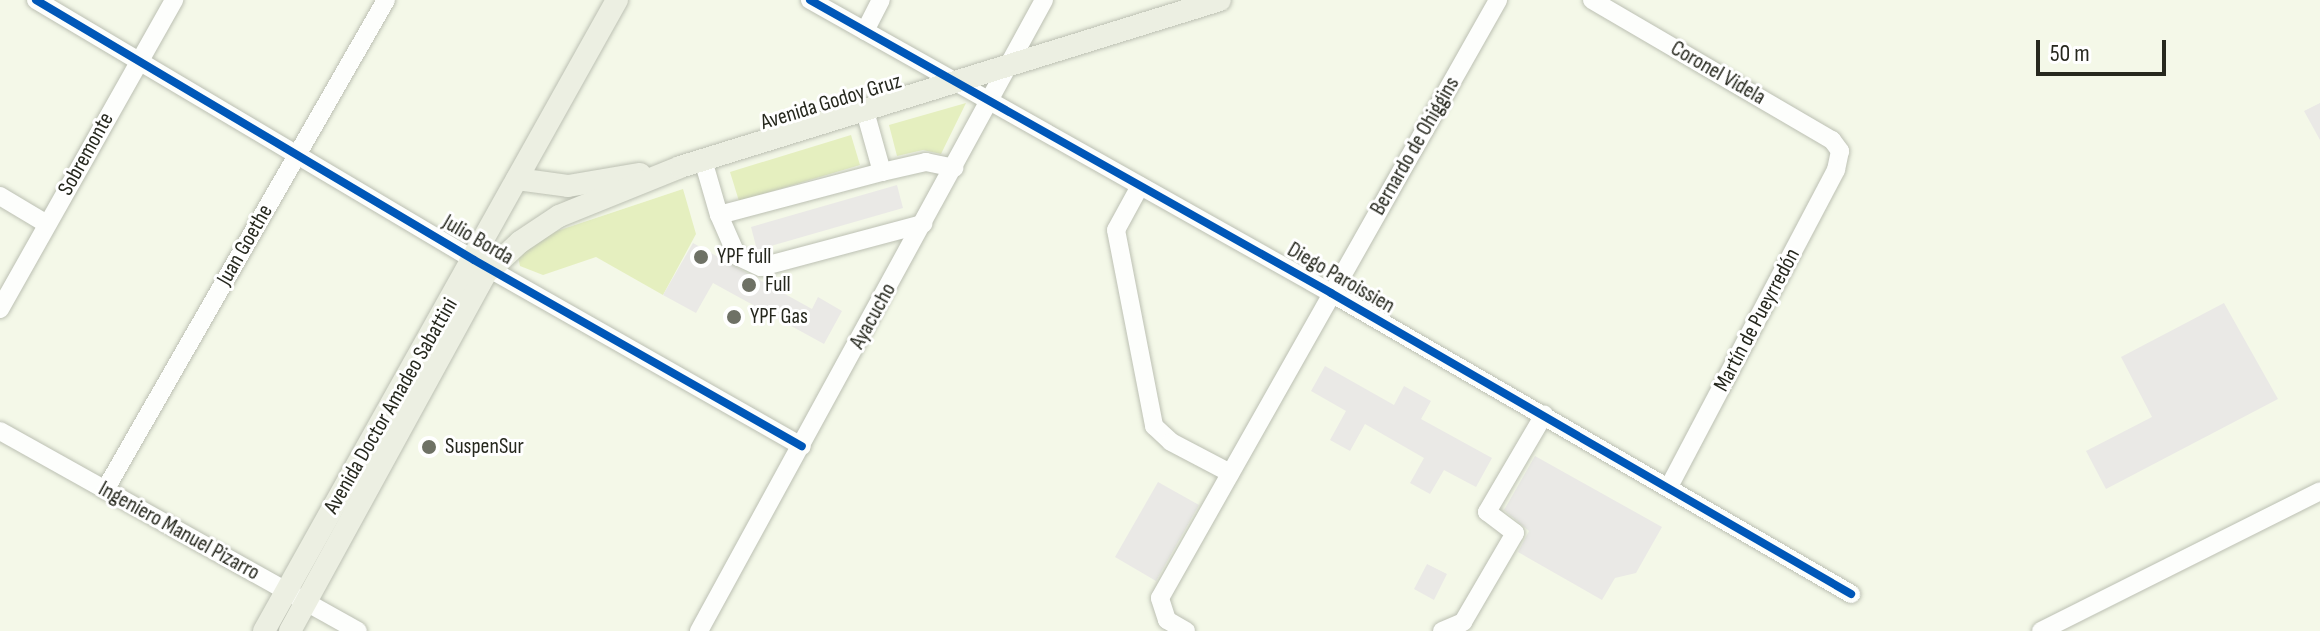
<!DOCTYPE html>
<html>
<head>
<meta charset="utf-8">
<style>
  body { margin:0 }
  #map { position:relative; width:2320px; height:631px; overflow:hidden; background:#f4f8e8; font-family:"Sofia Sans Condensed",sans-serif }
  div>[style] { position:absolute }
  .green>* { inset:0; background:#e5efbf }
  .building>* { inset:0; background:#eae9e6 }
  .roads { filter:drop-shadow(0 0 2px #bcc0b3) drop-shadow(0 0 2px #bcc0b3) }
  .minor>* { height:18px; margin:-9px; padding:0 9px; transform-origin:9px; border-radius:9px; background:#fdfefc }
  .major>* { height:22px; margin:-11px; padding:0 11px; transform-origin:11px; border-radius:11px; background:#ecefe2 }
  .cycleway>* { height:8px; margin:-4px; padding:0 4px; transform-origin:4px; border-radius:4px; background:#0057b8 }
  .dots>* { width:22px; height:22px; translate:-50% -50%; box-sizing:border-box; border:4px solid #fff; border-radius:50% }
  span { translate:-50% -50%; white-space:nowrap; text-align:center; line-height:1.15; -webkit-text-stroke:6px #fff; paint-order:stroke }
  .street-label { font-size:22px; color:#26281e }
  .poi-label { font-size:22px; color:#26281e }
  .left { translate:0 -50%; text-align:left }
  .scale { position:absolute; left:2036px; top:40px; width:130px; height:36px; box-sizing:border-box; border:4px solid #26281e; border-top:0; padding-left:10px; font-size:24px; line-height:28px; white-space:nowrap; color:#26281e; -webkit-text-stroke:6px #fff; paint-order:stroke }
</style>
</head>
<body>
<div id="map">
  <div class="green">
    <div style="clip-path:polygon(966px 103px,941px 154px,923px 150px,897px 156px,889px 125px)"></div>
    <div style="clip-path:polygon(851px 135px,860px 165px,739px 201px,730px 172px)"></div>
    <div style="clip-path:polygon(683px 189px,696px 234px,663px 295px,596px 257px,543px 275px,520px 266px,518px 257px,554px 232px)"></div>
  </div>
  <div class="building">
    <div style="clip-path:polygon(2320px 103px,2320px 140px,2304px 111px)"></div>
    <div style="clip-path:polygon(897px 185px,903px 208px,757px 250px,751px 227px)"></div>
    <div style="clip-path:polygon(693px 243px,812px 309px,818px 297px,842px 311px,824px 344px,713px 283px,696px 313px,663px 295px)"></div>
    <div style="clip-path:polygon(2224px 303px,2278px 399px,2106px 489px,2086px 451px,2152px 417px,2121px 357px)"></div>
    <div style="clip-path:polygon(1325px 366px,1394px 405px,1404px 386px,1431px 401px,1421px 419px,1492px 458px,1476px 487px,1444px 470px,1430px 494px,1410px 483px,1424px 458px,1365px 424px,1350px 451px,1330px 440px,1346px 411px,1311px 391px)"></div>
    <div style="clip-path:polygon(1535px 456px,1662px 527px,1636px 573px,1615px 578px,1602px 600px,1518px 552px,1529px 531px,1504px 510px)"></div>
    <div style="clip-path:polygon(1158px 482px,1199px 505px,1156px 581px,1115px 557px)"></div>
    <div style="clip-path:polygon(1427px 564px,1447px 574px,1434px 600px,1414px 589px)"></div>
  </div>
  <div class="roads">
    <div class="minor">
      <div style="left:36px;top:0;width:509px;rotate:30.69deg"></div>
      <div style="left:474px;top:260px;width:377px;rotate:29.6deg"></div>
      <div style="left:810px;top:0;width:598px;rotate:29.35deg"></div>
      <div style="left:1331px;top:293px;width:601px;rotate:30.06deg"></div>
      <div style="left:1592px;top:0;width:278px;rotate:30.3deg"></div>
      <div style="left:1832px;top:140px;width:14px;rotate:54deg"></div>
      <div style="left:1840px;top:151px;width:19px;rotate:102deg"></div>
      <div style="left:1836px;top:170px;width:358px;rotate:117.8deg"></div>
      <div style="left:865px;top:31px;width:35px;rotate:-63deg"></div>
      <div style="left:703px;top:160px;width:57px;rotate:73.8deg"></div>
      <div style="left:719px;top:215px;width:169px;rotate:-14.8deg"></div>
      <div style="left:882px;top:172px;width:63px;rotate:-105.6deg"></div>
      <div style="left:882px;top:172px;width:45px;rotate:-12.8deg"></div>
      <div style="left:926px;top:162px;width:29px;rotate:12deg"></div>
      <div style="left:1140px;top:186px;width:50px;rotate:118.6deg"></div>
      <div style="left:1116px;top:230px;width:200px;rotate:79deg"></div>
      <div style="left:1154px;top:426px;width:23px;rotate:43deg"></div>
      <div style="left:1171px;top:442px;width:67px;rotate:27.7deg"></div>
      <div style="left:0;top:196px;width:55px;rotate:30.8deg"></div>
      <div style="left:719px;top:215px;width:45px;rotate:66.3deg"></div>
      <div style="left:737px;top:256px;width:26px;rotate:25deg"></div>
      <div style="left:761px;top:267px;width:168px;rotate:-14.9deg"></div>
      <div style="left:0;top:309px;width:355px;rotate:-60.6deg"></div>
      <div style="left:0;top:431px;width:410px;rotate:29.2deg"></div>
      <div style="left:105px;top:490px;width:565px;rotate:-60.17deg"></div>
      <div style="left:699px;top:631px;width:719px;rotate:-61.33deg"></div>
      <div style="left:1186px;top:631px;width:22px;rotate:-150deg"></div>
      <div style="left:1167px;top:620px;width:23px;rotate:-108deg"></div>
      <div style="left:1160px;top:598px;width:687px;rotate:-60.52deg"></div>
      <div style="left:1442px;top:631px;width:23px;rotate:-23deg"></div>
      <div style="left:1463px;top:622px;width:103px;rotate:-59.7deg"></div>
      <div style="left:1515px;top:533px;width:35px;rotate:-143deg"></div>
      <div style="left:1487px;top:512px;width:113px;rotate:-59.6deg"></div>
      <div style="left:2041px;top:631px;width:312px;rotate:-26.6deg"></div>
    </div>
    <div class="major">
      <div style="left:517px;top:179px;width:51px;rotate:7.8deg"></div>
      <div style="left:568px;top:186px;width:73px;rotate:-9.5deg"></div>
      <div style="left:491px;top:269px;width:40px;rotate:-43deg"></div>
      <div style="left:520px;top:242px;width:47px;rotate:-33.7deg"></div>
      <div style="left:559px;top:216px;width:131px;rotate:-22deg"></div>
      <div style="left:680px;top:167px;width:565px;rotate:-17.18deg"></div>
      <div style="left:264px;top:631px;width:723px;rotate:-60.78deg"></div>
      <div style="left:290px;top:631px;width:426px;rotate:-61.3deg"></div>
    </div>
  </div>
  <div class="cycleway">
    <div style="left:36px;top:0;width:509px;rotate:30.69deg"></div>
    <div style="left:474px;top:260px;width:377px;rotate:29.6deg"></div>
    <div style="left:810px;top:0;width:598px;rotate:29.35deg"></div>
    <div style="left:1331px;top:293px;width:601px;rotate:30.06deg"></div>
  </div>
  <div class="dots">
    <div style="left:701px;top:257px;background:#6e7165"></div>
    <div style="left:749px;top:285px;background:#6e7165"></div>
    <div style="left:734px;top:317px;background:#6e7165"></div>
    <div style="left:429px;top:447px;background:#6e7165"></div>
  </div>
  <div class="street-label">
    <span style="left:1718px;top:73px;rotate:30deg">Coronel Videla</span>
    <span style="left:831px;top:102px;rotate:-17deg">Avenida Godoy Gruz</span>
    <span style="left:1415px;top:146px;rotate:-60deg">Bernardo de Ohiggins</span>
    <span style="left:86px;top:154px;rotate:-61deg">Sobremonte</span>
    <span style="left:478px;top:240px;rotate:30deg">Julio Borda</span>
    <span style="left:245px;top:245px;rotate:-60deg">Juan Goethe</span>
    <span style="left:1341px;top:278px;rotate:30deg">Diego Paroissien</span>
    <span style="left:873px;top:316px;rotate:-61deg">Ayacucho</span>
    <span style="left:1757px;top:320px;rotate:-62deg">Martín de Pueyrredón</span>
    <span style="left:391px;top:406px;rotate:-60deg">Avenida Doctor Amadeo Sabattini</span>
    <span style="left:179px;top:531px;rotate:29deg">Ingeniero Manuel Pizarro</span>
  </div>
  <div class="poi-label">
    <span class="left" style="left:717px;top:257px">YPF full</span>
    <span class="left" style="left:765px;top:285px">Full</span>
    <span class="left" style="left:750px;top:317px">YPF Gas</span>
    <span class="left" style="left:445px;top:447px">SuspenSur</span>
  </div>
  <div class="scale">50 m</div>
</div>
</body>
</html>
